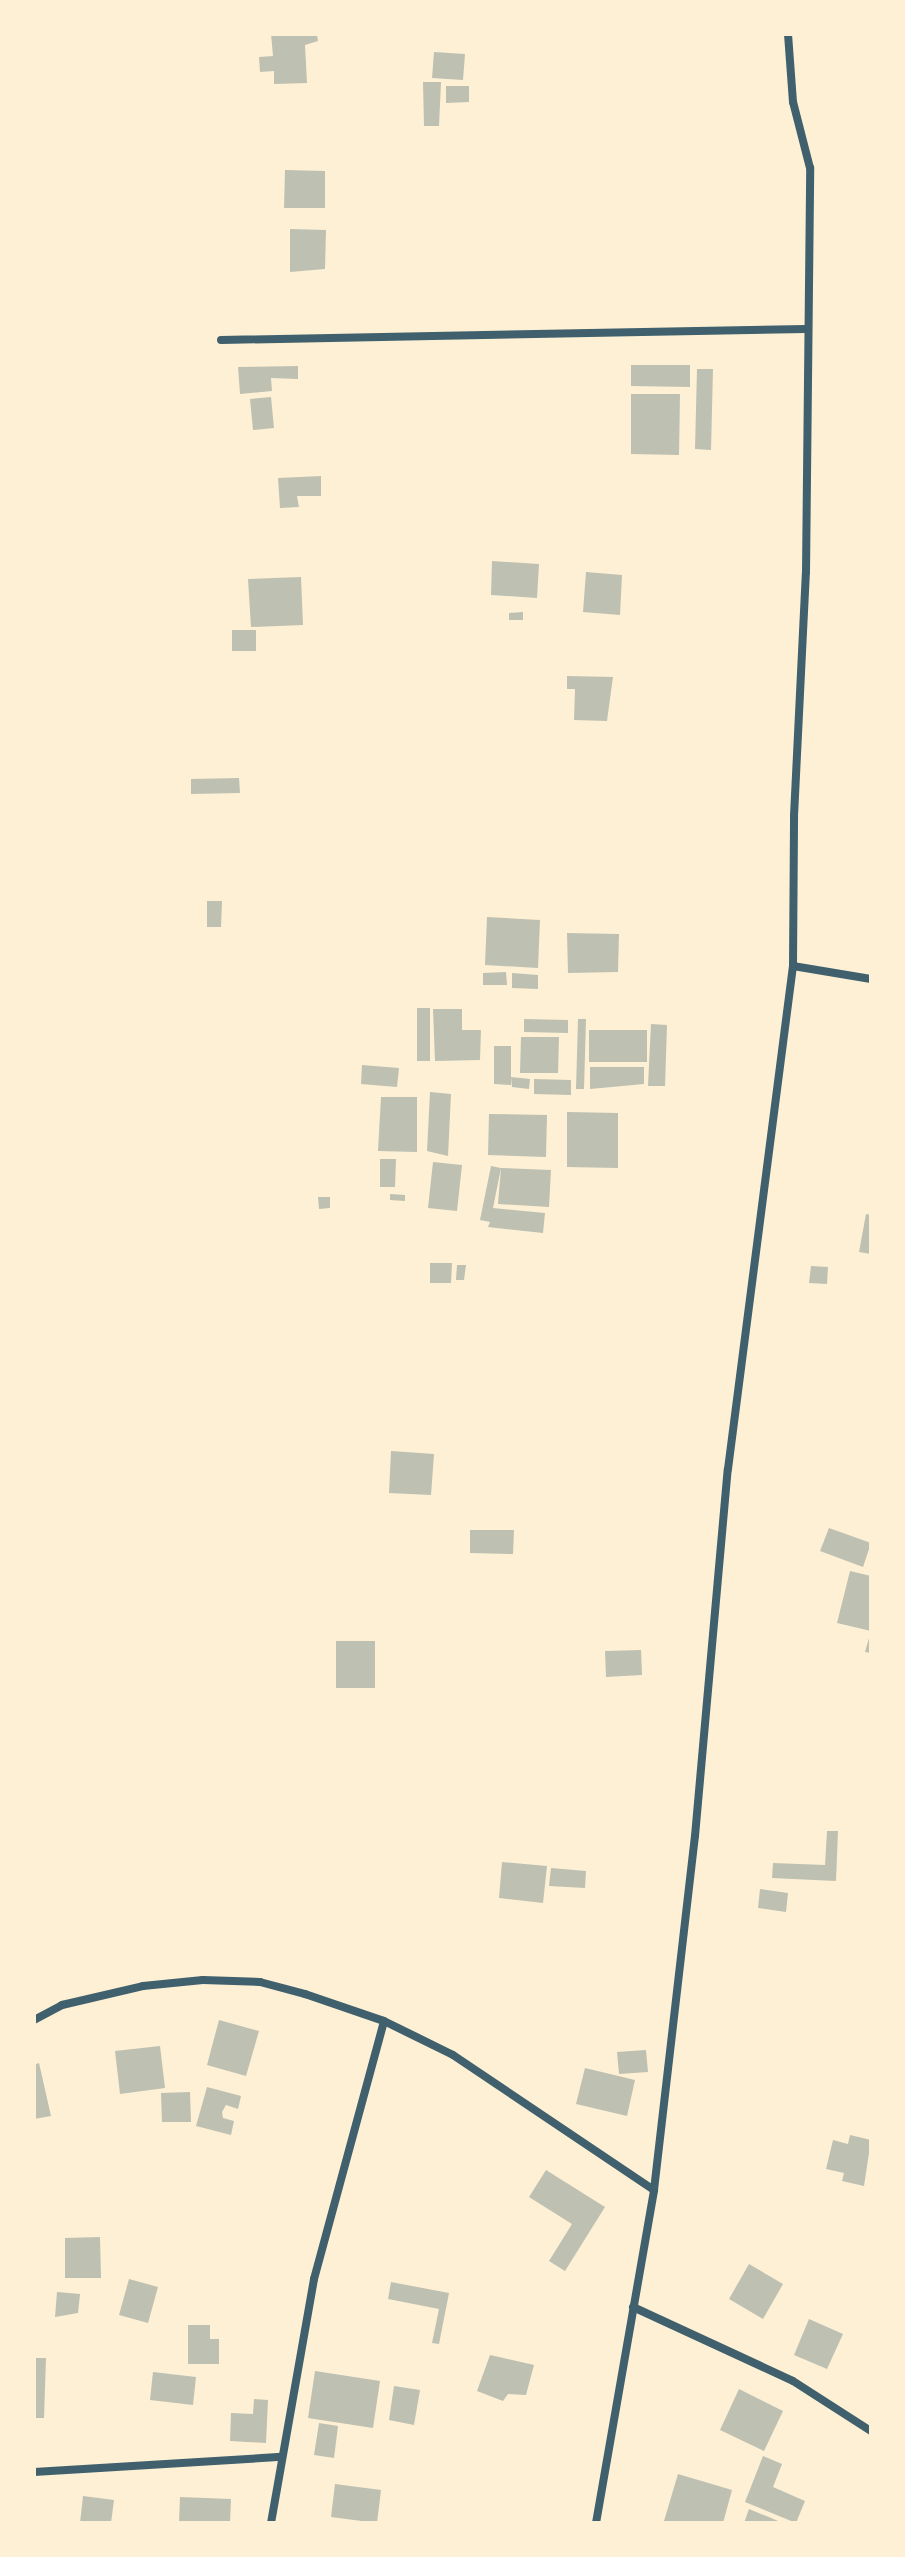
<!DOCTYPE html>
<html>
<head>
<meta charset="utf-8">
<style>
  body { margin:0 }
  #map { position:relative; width:905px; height:2557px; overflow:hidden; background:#fdf0d5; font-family:Ubuntu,sans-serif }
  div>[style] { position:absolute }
  .building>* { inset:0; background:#bec0b2 }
  .minor>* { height:8px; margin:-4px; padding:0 4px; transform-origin:4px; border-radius:4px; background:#3f606c }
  span { translate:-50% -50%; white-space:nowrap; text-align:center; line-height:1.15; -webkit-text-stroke:8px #fdf0d5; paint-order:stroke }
  .frame { position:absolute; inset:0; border:36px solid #fdf0d5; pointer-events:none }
</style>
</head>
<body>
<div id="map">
  <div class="building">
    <div style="clip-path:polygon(271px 34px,317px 34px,318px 41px,305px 45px,307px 83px,274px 84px,274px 71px,260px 72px,259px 57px,273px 56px)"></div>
    <div style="clip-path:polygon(434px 52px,465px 54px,463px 80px,432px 78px)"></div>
    <div style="clip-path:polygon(423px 82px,441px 82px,439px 126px,424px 126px)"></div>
    <div style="clip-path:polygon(446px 86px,469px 86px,469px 102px,446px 103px)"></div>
    <div style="clip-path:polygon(285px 170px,325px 171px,325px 208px,284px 208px)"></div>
    <div style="clip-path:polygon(290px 229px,326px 230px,325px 269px,290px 272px)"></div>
    <div style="clip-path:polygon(631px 365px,690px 365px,690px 387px,631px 386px)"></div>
    <div style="clip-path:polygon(298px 366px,298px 379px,271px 378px,272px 391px,240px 394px,238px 367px)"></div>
    <div style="clip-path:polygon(697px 369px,713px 369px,711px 450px,695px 449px)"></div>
    <div style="clip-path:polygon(631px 394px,680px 394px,679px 455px,631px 454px)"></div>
    <div style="clip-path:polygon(271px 397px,274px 428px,253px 430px,250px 399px)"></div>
    <div style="clip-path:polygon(321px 476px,321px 496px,297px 496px,299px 507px,280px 508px,278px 478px)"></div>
    <div style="clip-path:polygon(492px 561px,539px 564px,537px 598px,491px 595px)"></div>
    <div style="clip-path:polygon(586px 572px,622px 575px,620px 615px,583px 612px)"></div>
    <div style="clip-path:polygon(301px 577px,303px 625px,251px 627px,248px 579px)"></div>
    <div style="clip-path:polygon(523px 612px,523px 620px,509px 620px,509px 613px)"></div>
    <div style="clip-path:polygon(232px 630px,256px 630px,256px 651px,232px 651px)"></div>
    <div style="clip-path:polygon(567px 676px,613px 677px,607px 721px,574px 720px,575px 689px,567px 689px)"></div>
    <div style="clip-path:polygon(239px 778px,240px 793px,191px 794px,191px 779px)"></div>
    <div style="clip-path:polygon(207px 901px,222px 901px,221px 927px,207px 927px)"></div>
    <div style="clip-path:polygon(487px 917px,540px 920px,538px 968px,485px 965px)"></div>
    <div style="clip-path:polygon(567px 933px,619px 934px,618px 972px,568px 973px)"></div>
    <div style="clip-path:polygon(506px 972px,507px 985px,483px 985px,483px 973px)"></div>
    <div style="clip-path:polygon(512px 973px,538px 975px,538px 989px,512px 988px)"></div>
    <div style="clip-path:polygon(417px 1008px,430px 1008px,430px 1061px,417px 1061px)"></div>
    <div style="clip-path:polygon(433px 1009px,462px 1009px,462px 1030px,481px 1030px,480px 1060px,435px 1061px)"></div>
    <div style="clip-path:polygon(524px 1019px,568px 1020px,568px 1033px,524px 1032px)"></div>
    <div style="clip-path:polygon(578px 1019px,586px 1019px,584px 1089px,576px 1089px)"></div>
    <div style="clip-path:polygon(651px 1024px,667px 1025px,665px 1086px,648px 1086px)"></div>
    <div style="clip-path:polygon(589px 1030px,647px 1030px,647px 1062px,589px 1062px)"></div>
    <div style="clip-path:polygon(521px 1037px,559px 1037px,558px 1073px,520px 1073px)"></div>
    <div style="clip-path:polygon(494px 1046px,511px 1046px,511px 1085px,494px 1084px)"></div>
    <div style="clip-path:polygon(362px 1065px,399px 1068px,397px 1087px,361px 1084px)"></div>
    <div style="clip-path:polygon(590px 1067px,644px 1067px,644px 1084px,590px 1089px)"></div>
    <div style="clip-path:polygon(511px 1077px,530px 1079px,529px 1089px,512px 1087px)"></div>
    <div style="clip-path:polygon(534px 1079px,571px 1080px,571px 1095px,534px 1094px)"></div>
    <div style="clip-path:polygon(430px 1092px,451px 1094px,448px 1156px,427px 1151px)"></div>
    <div style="clip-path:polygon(381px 1097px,417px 1097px,417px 1152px,378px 1151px)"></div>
    <div style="clip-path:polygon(567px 1112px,618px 1113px,618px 1168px,567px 1167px)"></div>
    <div style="clip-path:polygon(489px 1114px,547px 1115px,546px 1157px,488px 1155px)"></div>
    <div style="clip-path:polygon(380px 1159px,396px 1159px,395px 1187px,380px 1187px)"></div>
    <div style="clip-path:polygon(433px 1162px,462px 1165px,457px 1211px,428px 1208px)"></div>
    <div style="clip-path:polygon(491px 1166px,501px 1168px,493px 1208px,545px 1213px,543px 1233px,488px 1227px,490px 1222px,480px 1220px)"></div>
    <div style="clip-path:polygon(501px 1168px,551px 1170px,549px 1207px,498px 1204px)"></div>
    <div style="clip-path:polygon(390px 1194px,405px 1195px,405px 1201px,390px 1200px)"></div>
    <div style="clip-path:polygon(318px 1197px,330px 1197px,330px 1208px,319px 1209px)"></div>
    <div style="clip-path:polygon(866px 1214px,871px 1215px,871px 1254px,859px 1252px)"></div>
    <div style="clip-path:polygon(430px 1263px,452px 1263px,451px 1283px,430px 1283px)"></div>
    <div style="clip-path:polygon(457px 1265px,466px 1265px,464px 1280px,456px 1280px)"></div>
    <div style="clip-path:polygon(811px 1266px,828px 1267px,827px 1284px,809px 1283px)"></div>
    <div style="clip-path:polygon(391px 1451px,434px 1454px,431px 1495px,389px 1493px)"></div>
    <div style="clip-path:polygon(829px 1528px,871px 1543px,863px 1567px,820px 1551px)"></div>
    <div style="clip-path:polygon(470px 1530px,514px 1530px,513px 1554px,470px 1553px)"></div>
    <div style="clip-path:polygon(850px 1571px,871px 1576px,871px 1653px,865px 1652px,871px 1631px,837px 1623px)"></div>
    <div style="clip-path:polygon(336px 1641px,375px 1641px,375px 1688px,336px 1688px)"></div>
    <div style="clip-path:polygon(641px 1650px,642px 1675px,606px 1677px,605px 1651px)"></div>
    <div style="clip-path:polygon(827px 1831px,838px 1831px,836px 1881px,772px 1878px,773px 1863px,825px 1865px)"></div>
    <div style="clip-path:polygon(502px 1862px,547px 1866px,543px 1903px,499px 1898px)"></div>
    <div style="clip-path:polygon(551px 1868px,586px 1871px,585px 1888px,549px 1886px)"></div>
    <div style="clip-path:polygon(760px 1889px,788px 1893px,786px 1912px,758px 1908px)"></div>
    <div style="clip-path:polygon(219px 2020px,259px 2031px,246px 2076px,207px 2065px)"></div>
    <div style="clip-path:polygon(160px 2046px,165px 2088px,120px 2094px,115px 2051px)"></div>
    <div style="clip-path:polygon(646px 2050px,648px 2072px,619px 2074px,617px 2052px)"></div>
    <div style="clip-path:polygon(39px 2063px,51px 2116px,34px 2119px,34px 2065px)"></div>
    <div style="clip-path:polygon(585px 2068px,635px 2080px,627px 2116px,576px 2104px)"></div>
    <div style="clip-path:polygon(207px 2087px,241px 2096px,238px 2109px,226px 2105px,222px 2112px,223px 2118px,234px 2121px,231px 2135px,196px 2126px)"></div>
    <div style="clip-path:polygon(190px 2092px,191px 2122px,162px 2122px,161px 2093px)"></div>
    <div style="clip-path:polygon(850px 2135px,871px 2140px,864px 2186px,842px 2181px,844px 2173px,826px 2169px,833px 2140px,848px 2144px)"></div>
    <div style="clip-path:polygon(546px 2170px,605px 2207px,565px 2271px,549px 2261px,572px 2224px,529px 2197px)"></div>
    <div style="clip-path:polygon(100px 2237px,101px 2278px,65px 2278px,65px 2238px)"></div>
    <div style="clip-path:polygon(749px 2264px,783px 2284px,763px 2319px,729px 2299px)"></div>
    <div style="clip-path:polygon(129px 2279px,158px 2287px,148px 2323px,119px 2315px)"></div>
    <div style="clip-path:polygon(391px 2282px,449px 2293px,439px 2344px,432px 2343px,439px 2309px,388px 2299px)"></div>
    <div style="clip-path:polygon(57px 2292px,80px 2294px,78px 2313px,55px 2317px)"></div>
    <div style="clip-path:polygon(809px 2319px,843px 2334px,827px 2369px,794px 2355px)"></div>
    <div style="clip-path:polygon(188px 2325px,210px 2325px,210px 2339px,219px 2339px,219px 2364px,188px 2364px)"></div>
    <div style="clip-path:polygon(490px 2355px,534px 2365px,526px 2395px,508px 2394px,503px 2401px,477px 2391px)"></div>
    <div style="clip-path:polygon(34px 2358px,46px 2358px,44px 2418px,34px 2418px)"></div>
    <div style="clip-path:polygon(315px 2371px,380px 2381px,373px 2428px,308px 2418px)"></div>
    <div style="clip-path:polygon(153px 2372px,196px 2377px,193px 2405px,150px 2400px)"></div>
    <div style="clip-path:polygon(394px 2386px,420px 2390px,414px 2425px,389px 2420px)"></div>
    <div style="clip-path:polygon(739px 2389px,783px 2411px,764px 2451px,720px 2430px)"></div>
    <div style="clip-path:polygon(254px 2399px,268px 2400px,266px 2443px,230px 2441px,231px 2413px,253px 2414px)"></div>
    <div style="clip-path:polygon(319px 2423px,338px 2426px,334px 2458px,314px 2455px)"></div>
    <div style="clip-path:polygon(763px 2456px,782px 2464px,773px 2487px,805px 2501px,796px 2523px,745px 2502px)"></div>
    <div style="clip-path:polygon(678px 2474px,732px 2490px,723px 2523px,664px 2521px)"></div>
    <div style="clip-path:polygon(335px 2484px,381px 2490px,377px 2523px,331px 2517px)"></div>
    <div style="clip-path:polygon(83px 2496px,114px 2500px,111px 2523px,80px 2523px)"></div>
    <div style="clip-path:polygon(180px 2497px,231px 2499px,230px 2523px,179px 2523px)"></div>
    <div style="clip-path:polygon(749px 2509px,783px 2523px,744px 2523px)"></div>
  </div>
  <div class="minor">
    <div style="left:221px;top:340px;width:585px;rotate:-1.08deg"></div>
    <div style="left:793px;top:966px;width:79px;rotate:9.5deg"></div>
    <div style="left:34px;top:2020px;width:32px;rotate:-28deg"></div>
    <div style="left:62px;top:2005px;width:83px;rotate:-13.2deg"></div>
    <div style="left:143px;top:1986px;width:60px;rotate:-5.7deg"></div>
    <div style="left:203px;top:1980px;width:57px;rotate:2deg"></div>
    <div style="left:260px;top:1982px;width:47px;rotate:14.9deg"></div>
    <div style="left:305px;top:1994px;width:83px;rotate:18.9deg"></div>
    <div style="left:384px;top:2021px;width:77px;rotate:26.2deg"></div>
    <div style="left:453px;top:2055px;width:242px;rotate:33.9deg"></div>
    <div style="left:633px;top:2307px;width:176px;rotate:24.8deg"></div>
    <div style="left:793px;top:2381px;width:93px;rotate:32.7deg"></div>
    <div style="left:34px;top:2472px;width:248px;rotate:-3.5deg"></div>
    <div style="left:271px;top:2523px;width:248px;rotate:-80deg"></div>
    <div style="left:314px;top:2279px;width:267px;rotate:-74.8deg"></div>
    <div style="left:596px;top:2523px;width:338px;rotate:-80.1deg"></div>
    <div style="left:654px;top:2190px;width:356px;rotate:-83.4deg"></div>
    <div style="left:695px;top:1836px;width:368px;rotate:-84.9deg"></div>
    <div style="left:728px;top:1469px;width:507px;rotate:-82.64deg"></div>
    <div style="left:793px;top:966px;width:150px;rotate:-89.6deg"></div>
    <div style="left:794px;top:816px;width:244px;rotate:-87.2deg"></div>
    <div style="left:806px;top:572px;width:404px;rotate:-89.4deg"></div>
    <div style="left:810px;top:168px;width:68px;rotate:-104.4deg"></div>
    <div style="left:793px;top:102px;width:68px;rotate:-94.2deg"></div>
  </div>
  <div class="frame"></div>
</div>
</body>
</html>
